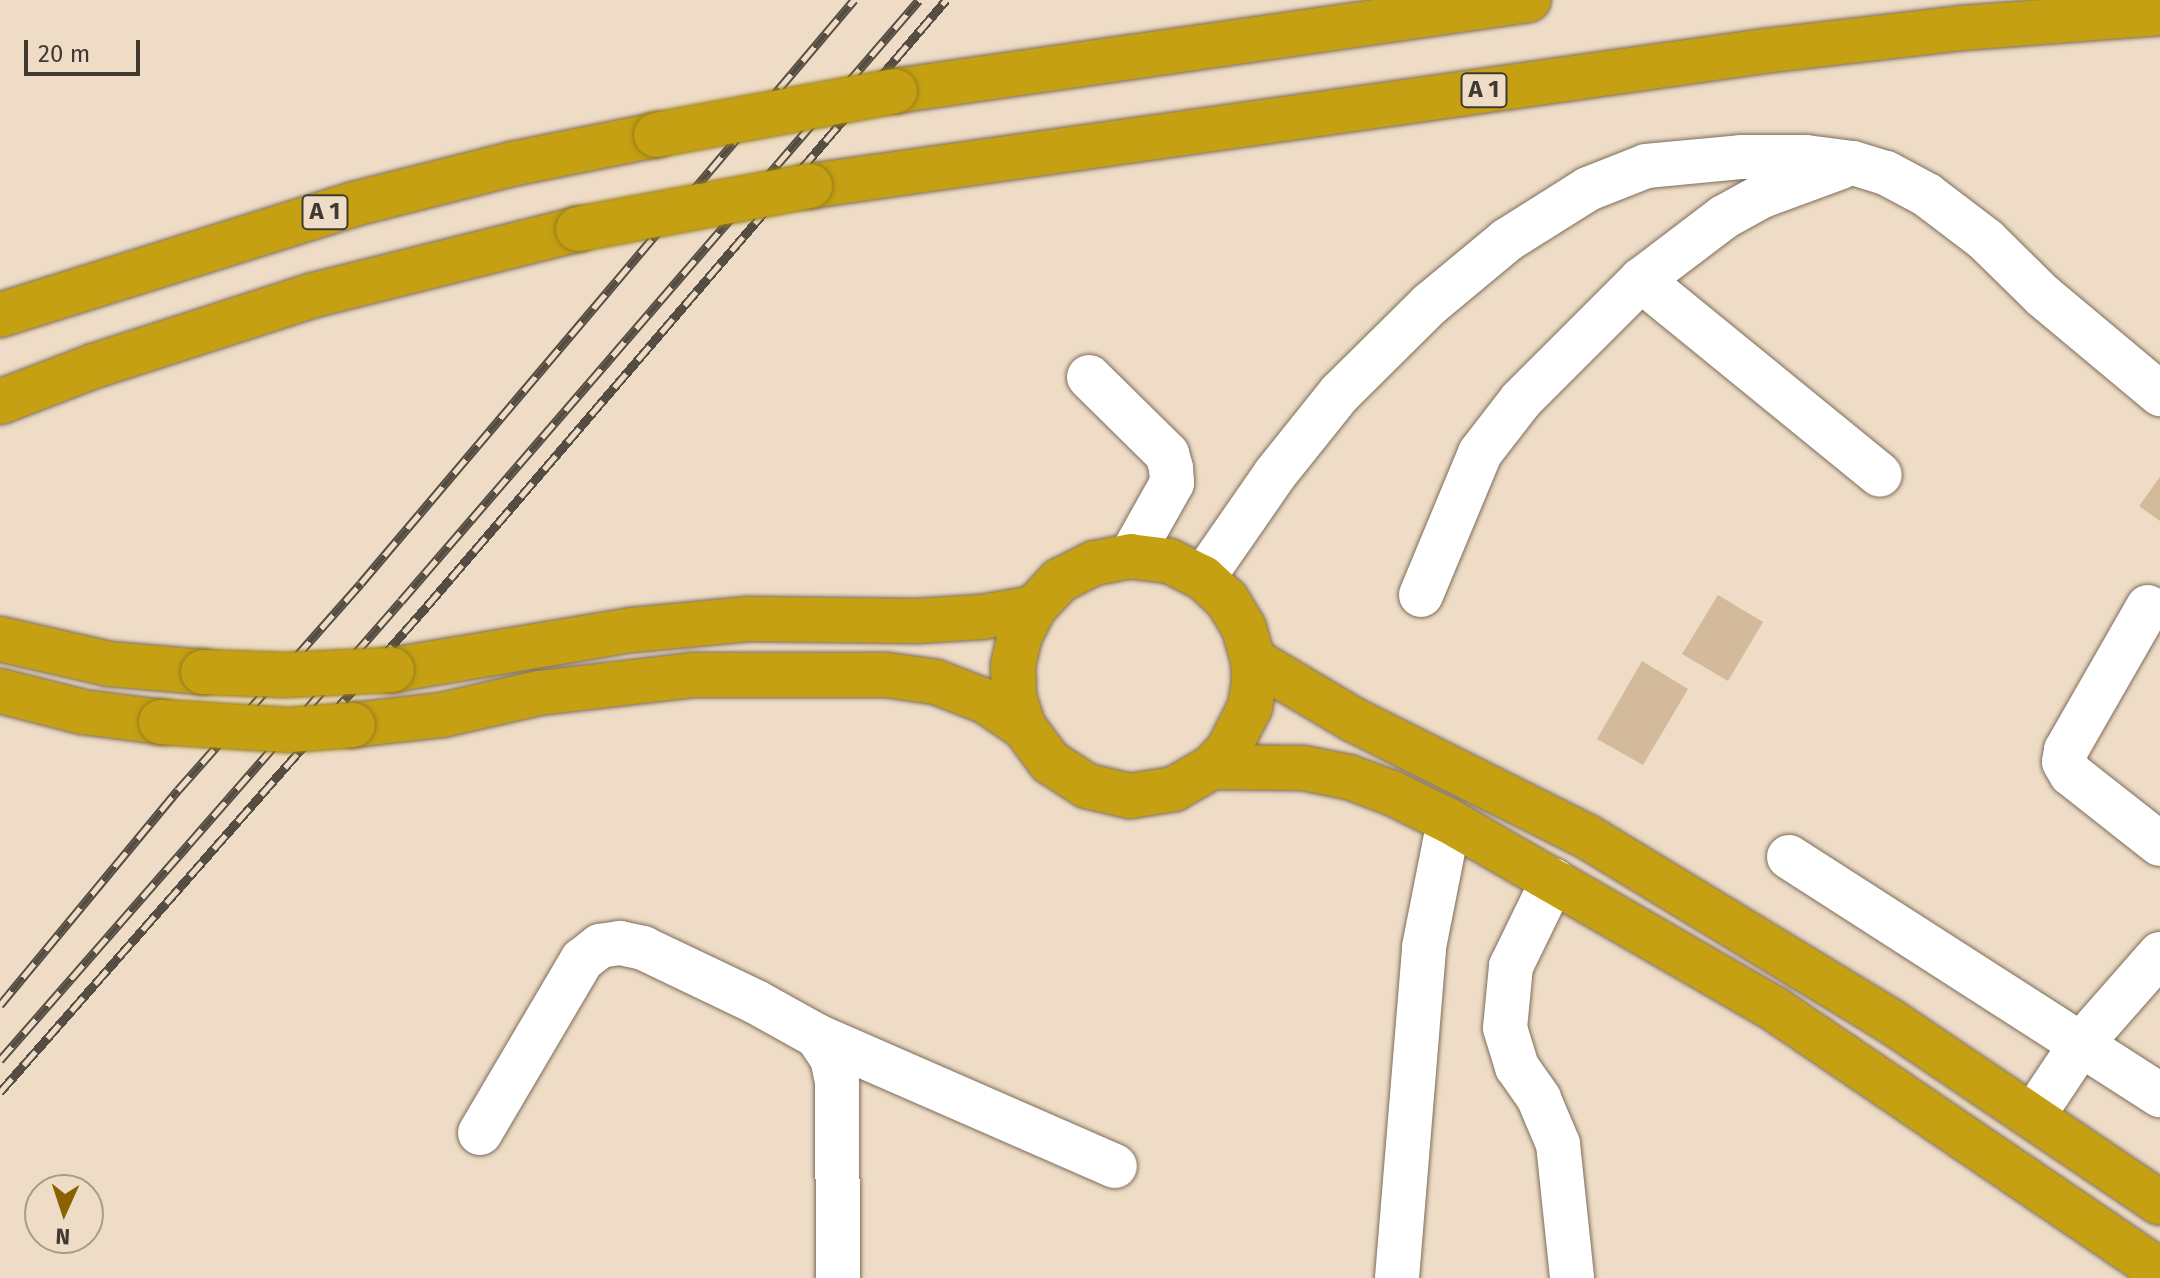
<!DOCTYPE html>
<html>
<head>
<meta charset="utf-8">
<style>
  body { margin:0 }
  #map { position:relative; width:2160px; height:1278px; overflow:hidden; background:#eedcc6; font-family:"Fira Sans",sans-serif }
  div>[style] { position:absolute }
  .building>* { inset:0; background:#d3ba9b }
  .roads { filter:drop-shadow(0 0 2px #7d6d5a) drop-shadow(0 0 2px #7d6d5a) }
  .minor>* { height:44px; margin:-22px; padding:0 22px; transform-origin:22px; border-radius:22px; background:#fff }
  .highway>* { height:44px; margin:-22px; padding:0 22px; transform-origin:22px; border-radius:22px; background:#c5a012 }
  .rail>* { height:9px; margin-top:-4.5px; transform-origin:0; background:repeating-linear-gradient(90deg,#eedcc6 0 18px,#554d42 0 36px); box-sizing:border-box; border-block:2px solid #554d42 }
  .bridges { filter:drop-shadow(0 0 2px #967c1c) drop-shadow(0 0 2px #967c1c) }
  .highway-bridge>* { height:44px; margin:-22px; padding:0 22px; transform-origin:22px; border-radius:22px; background:#c5a012 }
  span { translate:-50% -50%; white-space:nowrap; text-align:center; line-height:1.15; -webkit-text-stroke:7px #eedcc6; paint-order:stroke }
  .shield-label span { padding:2px 6px; background:#eedcc6; border:2px solid; border-radius:6px; -webkit-text-stroke-width:0 }
  .shield-label { font-size:24px; color:#403930; font-weight:700 }
  .north { position:absolute; left:24px; top:1174px; width:80px; height:80px; box-sizing:border-box; background:#eedcc6; border:2px solid #a89b8a; border-radius:50%; rotate:183deg; font-size:22px; font-weight:700; line-height:32px; text-align:center; color:#403930 }
  .north::after { content:''; display:block; margin:auto; width:28px; height:36px; background:#896201; clip-path:polygon(50% 0,100% 100%,50% 72%,0 100%) }
  .scale { position:absolute; left:24px; top:40px; width:116px; height:36px; box-sizing:border-box; border:4px solid #403930; border-top:0; padding-left:10px; font-size:24px; line-height:28px; white-space:nowrap; color:#403930; -webkit-text-stroke:6px #eedcc6; paint-order:stroke }
</style>
</head>
<body>
<div id="map">
  <div class="building">
    <div style="clip-path:polygon(2160px 477px,2160px 521px,2139px 506px)"></div>
    <div style="clip-path:polygon(1718px 595px,1763px 622px,1728px 681px,1682px 654px)"></div>
    <div style="clip-path:polygon(1642px 661px,1688px 689px,1643px 765px,1597px 739px)"></div>
  </div>
  <div class="roads">
    <div class="minor">
      <div style="left:1641px;top:280px;width:308px;rotate:39.2deg"></div>
      <div style="left:1089px;top:377px;width:110px;rotate:44.6deg"></div>
      <div style="left:1167px;top:454px;width:15px;rotate:74deg"></div>
      <div style="left:1171px;top:468px;width:15px;rotate:86deg"></div>
      <div style="left:1172px;top:483px;width:84px;rotate:119.3deg"></div>
      <div style="left:1203px;top:578px;width:126px;rotate:-55.3deg"></div>
      <div style="left:1275px;top:474px;width:104px;rotate:-51.3deg"></div>
      <div style="left:1340px;top:393px;width:127px;rotate:-44.7deg"></div>
      <div style="left:1430px;top:304px;width:100px;rotate:-39.7deg"></div>
      <div style="left:1507px;top:240px;width:96px;rotate:-32.2deg"></div>
      <div style="left:1588px;top:189px;width:62px;rotate:-21.6deg"></div>
      <div style="left:1646px;top:166px;width:95px;rotate:-5.4deg"></div>
      <div style="left:1741px;top:157px;width:65px"></div>
      <div style="left:1806px;top:157px;width:47px;rotate:7.3deg"></div>
      <div style="left:1853px;top:163px;width:34px;rotate:17deg"></div>
      <div style="left:1886px;top:173px;width:47px;rotate:28.2deg"></div>
      <div style="left:1927px;top:195px;width:74px;rotate:37.3deg"></div>
      <div style="left:1986px;top:240px;width:80px;rotate:44.5deg"></div>
      <div style="left:2043px;top:296px;width:153px;rotate:39.9deg"></div>
      <div style="left:1421px;top:595px;width:154px;rotate:-67.4deg"></div>
      <div style="left:1480px;top:453px;width:67px;rotate:-52.3deg"></div>
      <div style="left:1521px;top:400px;width:170px;rotate:-45deg"></div>
      <div style="left:1641px;top:280px;width:104px;rotate:-37.2deg"></div>
      <div style="left:1724px;top:217px;width:43px;rotate:-28.9deg"></div>
      <div style="left:1762px;top:196px;width:84px;rotate:-20.2deg"></div>
      <div style="left:2148px;top:607px;width:165px;rotate:119.8deg"></div>
      <div style="left:2066px;top:750px;width:12px;rotate:99deg"></div>
      <div style="left:2064px;top:762px;width:14px;rotate:60deg"></div>
      <div style="left:2071px;top:774px;width:113px;rotate:38.2deg"></div>
      <div style="left:1789px;top:857px;width:441px;rotate:32.7deg"></div>
      <div style="left:1553px;top:880px;width:96px;rotate:116deg"></div>
      <div style="left:1511px;top:966px;width:62px;rotate:95.5deg"></div>
      <div style="left:1505px;top:1028px;width:41px;rotate:72.9deg"></div>
      <div style="left:1517px;top:1067px;width:39px;rotate:55deg"></div>
      <div style="left:1539px;top:1099px;width:49px;rotate:67.1deg"></div>
      <div style="left:1558px;top:1144px;width:135px;rotate:84deg"></div>
      <div style="left:817px;top:1036px;width:325px;rotate:23.6deg"></div>
      <div style="left:2033px;top:1116px;width:87px;rotate:-56.3deg"></div>
      <div style="left:2081px;top:1044px;width:120px;rotate:-48.7deg"></div>
      <div style="left:480px;top:1133px;width:201px;rotate:-59.5deg"></div>
      <div style="left:582px;top:960px;width:23px;rotate:-38deg"></div>
      <div style="left:600px;top:946px;width:20px;rotate:-9deg"></div>
      <div style="left:620px;top:943px;width:24px;rotate:12deg"></div>
      <div style="left:643px;top:948px;width:125px;rotate:25.5deg"></div>
      <div style="left:756px;top:1002px;width:70px;rotate:29.1deg"></div>
      <div style="left:817px;top:1036px;width:27px;rotate:56deg"></div>
      <div style="left:832px;top:1058px;width:25px;rotate:78deg"></div>
      <div style="left:837px;top:1082px;width:196px;rotate:89.7deg"></div>
      <div style="left:1397px;top:1278px;width:332px;rotate:-85.3deg"></div>
      <div style="left:1424px;top:947px;width:128px;rotate:-78.8deg"></div>
    </div>
    <div class="highway">
      <div style="left:895px;top:91px;width:640px;rotate:-8.18deg"></div>
      <div style="left:810px;top:186px;width:964px;rotate:-8.05deg"></div>
      <div style="left:1764px;top:51px;width:199px;rotate:-6.6deg"></div>
      <div style="left:1962px;top:28px;width:199px;rotate:-4.3deg"></div>
      <div style="left:0;top:315px;width:371px;rotate:-17.4deg"></div>
      <div style="left:354px;top:204px;width:163px;rotate:-14.2deg"></div>
      <div style="left:512px;top:164px;width:147px;rotate:-11.4deg"></div>
      <div style="left:0;top:402px;width:101px;rotate:-21deg"></div>
      <div style="left:94px;top:366px;width:231px;rotate:-17.9deg"></div>
      <div style="left:314px;top:295px;width:272px;rotate:-14deg"></div>
      <div style="left:0;top:639px;width:112px;rotate:12.9deg"></div>
      <div style="left:109px;top:664px;width:94px;rotate:4.9deg"></div>
      <div style="left:1253px;top:660px;width:115px;rotate:30.8deg"></div>
      <div style="left:1352px;top:719px;width:262px;rotate:26.6deg"></div>
      <div style="left:1586px;top:836px;width:358px;rotate:31.3deg"></div>
      <div style="left:1892px;top:1022px;width:323px;rotate:34deg"></div>
      <div style="left:392px;top:670px;width:243px;rotate:-9.5deg"></div>
      <div style="left:632px;top:630px;width:117px;rotate:-5.4deg"></div>
      <div style="left:748px;top:619px;width:169px;rotate:0.7deg"></div>
      <div style="left:917px;top:621px;width:65px;rotate:-3.5deg"></div>
      <div style="left:982px;top:617px;width:53px;rotate:-9.8deg"></div>
      <div style="left:0;top:691px;width:86px;rotate:14.2deg"></div>
      <div style="left:83px;top:712px;width:79px;rotate:7.3deg"></div>
      <div style="left:353px;top:725px;width:90px;rotate:-6.4deg"></div>
      <div style="left:442px;top:715px;width:99px;rotate:-12.8deg"></div>
      <div style="left:539px;top:693px;width:154px;rotate:-6.7deg"></div>
      <div style="left:692px;top:675px;width:195px"></div>
      <div style="left:887px;top:675px;width:49px;rotate:8.1deg"></div>
      <div style="left:936px;top:682px;width:53px;rotate:21.2deg"></div>
      <div style="left:985px;top:701px;width:47px;rotate:33.7deg"></div>
      <div style="left:1024px;top:727px;width:44px;rotate:53.4deg"></div>
      <div style="left:1050px;top:762px;width:44px;rotate:33deg"></div>
      <div style="left:1087px;top:786px;width:44px;rotate:13.1deg"></div>
      <div style="left:1130px;top:796px;width:45px;rotate:-9deg"></div>
      <div style="left:1174px;top:789px;width:44px;rotate:-30.1deg"></div>
      <div style="left:1212px;top:767px;width:23px;rotate:-47deg"></div>
      <div style="left:1228px;top:750px;width:48px;rotate:-62.9deg"></div>
      <div style="left:1250px;top:707px;width:24px;rotate:-81deg"></div>
      <div style="left:1254px;top:683px;width:23px;rotate:-92deg"></div>
      <div style="left:1253px;top:660px;width:33px;rotate:-106deg"></div>
      <div style="left:1244px;top:628px;width:33px;rotate:-121deg"></div>
      <div style="left:1227px;top:600px;width:33px;rotate:-137deg"></div>
      <div style="left:1203px;top:578px;width:38px;rotate:-153deg"></div>
      <div style="left:1169px;top:561px;width:38px;rotate:-173deg"></div>
      <div style="left:1131px;top:556px;width:38px;rotate:169deg"></div>
      <div style="left:1094px;top:563px;width:38px;rotate:153deg"></div>
      <div style="left:1060px;top:580px;width:38px;rotate:133deg"></div>
      <div style="left:1034px;top:608px;width:30px;rotate:117deg"></div>
      <div style="left:1020px;top:635px;width:32px;rotate:103deg"></div>
      <div style="left:1013px;top:666px;width:31px;rotate:88deg"></div>
      <div style="left:1014px;top:697px;width:32px;rotate:72deg"></div>
      <div style="left:1212px;top:767px;width:91px;rotate:0.6deg"></div>
      <div style="left:1303px;top:768px;width:47px;rotate:11.1deg"></div>
      <div style="left:1349px;top:777px;width:46px;rotate:20.4deg"></div>
      <div style="left:1392px;top:793px;width:64px;rotate:26.2deg"></div>
      <div style="left:1449px;top:821px;width:378px;rotate:30deg"></div>
      <div style="left:1776px;top:1010px;width:464px;rotate:34.2deg"></div>
    </div>
  </div>
  <div class="rail">
    <div style="left:0;top:1005px;width:279px;rotate:-50.4deg"></div>
    <div style="left:178px;top:790px;width:276px;rotate:-48.5deg"></div>
    <div style="left:361px;top:583px;width:764px;rotate:-49.78deg"></div>
    <div style="left:0;top:1060px;width:609px;rotate:-48.86deg"></div>
    <div style="left:401px;top:601px;width:793px;rotate:-49.24deg"></div>
    <div style="left:0;top:1092px;width:647px;rotate:-48.7deg"></div>
    <div style="left:427px;top:606px;width:798px;rotate:-49.42deg"></div>
  </div>
  <div class="bridges">
    <div class="highway-bridge">
      <div style="left:656px;top:135px;width:243px;rotate:-10.4deg"></div>
      <div style="left:578px;top:229px;width:236px;rotate:-10.5deg"></div>
      <div style="left:203px;top:672px;width:81px;rotate:2.1deg"></div>
      <div style="left:284px;top:675px;width:108px;rotate:-2.7deg"></div>
      <div style="left:161px;top:722px;width:128px;rotate:3.6deg"></div>
      <div style="left:289px;top:730px;width:64px;rotate:-4.5deg"></div>
    </div>
  </div>
  <div class="shield-label">
    <span style="left:1484px;top:90px">A 1</span>
    <span style="left:325px;top:212px">A 1</span>
  </div>
  <div class="north">N</div>
  <div class="scale">20 m</div>
</div>
</body>
</html>
